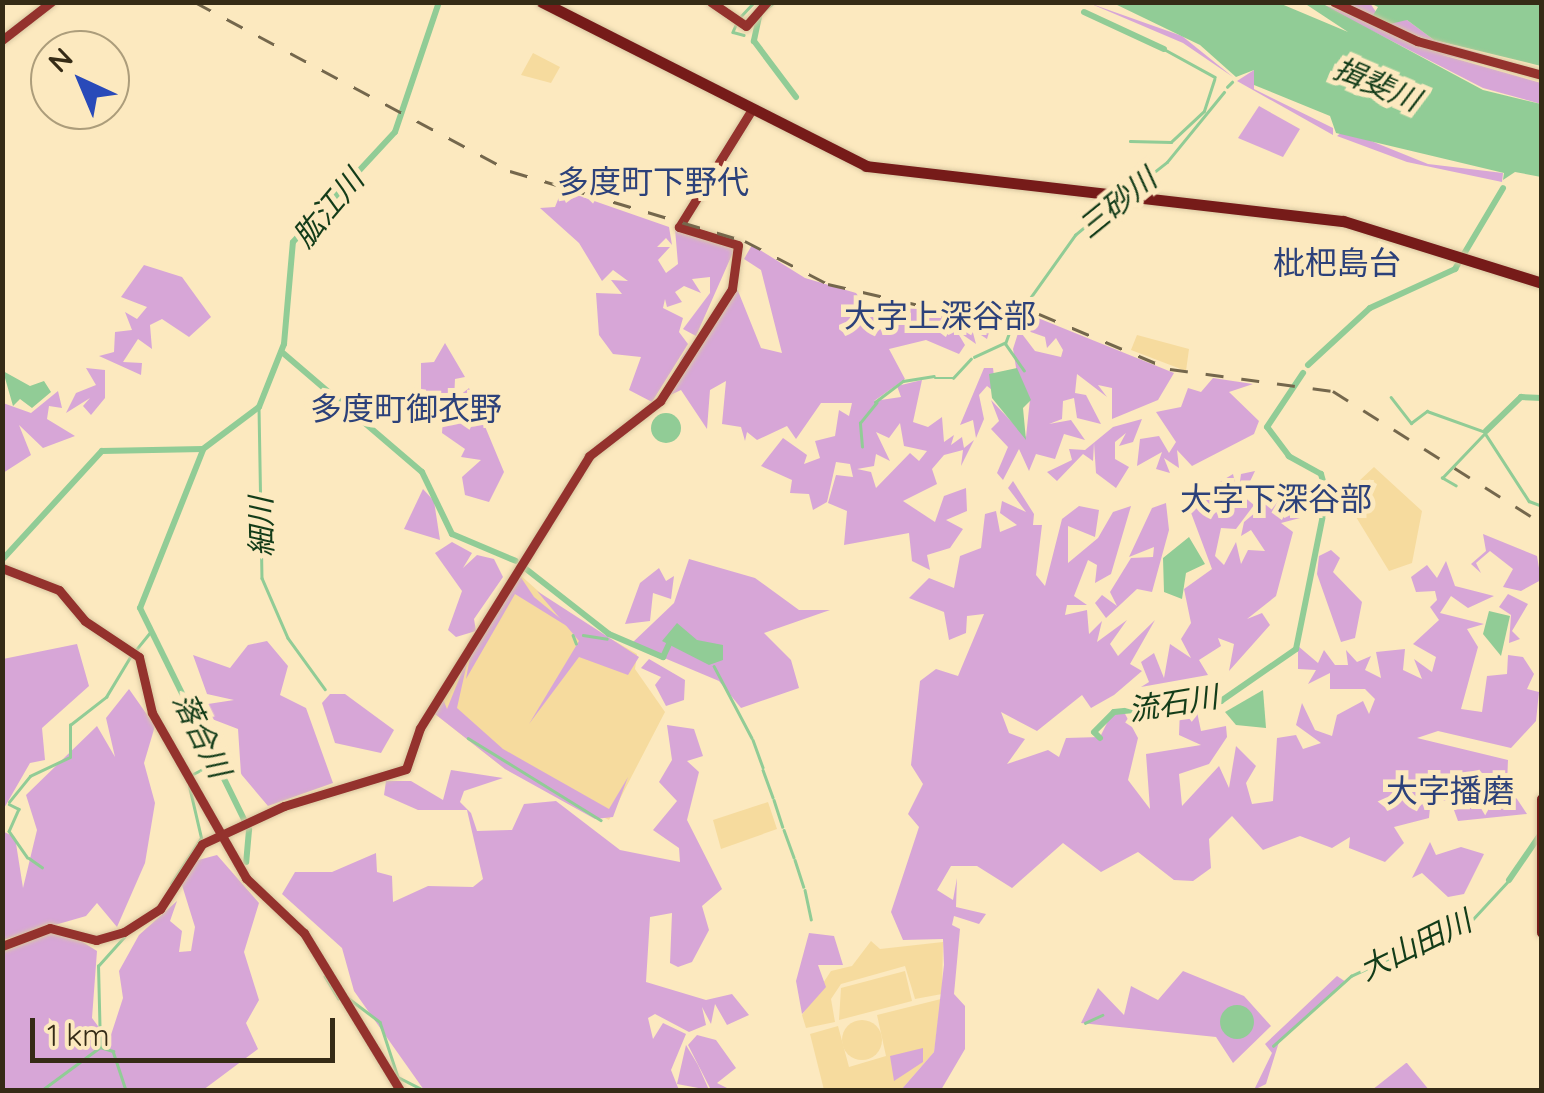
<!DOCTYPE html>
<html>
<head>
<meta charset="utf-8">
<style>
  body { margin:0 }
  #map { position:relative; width:1544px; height:1093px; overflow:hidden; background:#fce9bf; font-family:Quicksand,"Noto Sans JP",sans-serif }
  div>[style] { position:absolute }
  .built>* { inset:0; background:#f6db9e }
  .round { border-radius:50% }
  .green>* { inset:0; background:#d7a6d7 }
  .water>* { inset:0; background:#91cc96 }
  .stream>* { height:2.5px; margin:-1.25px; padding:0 1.25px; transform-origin:1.25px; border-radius:1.25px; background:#91cc96 }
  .river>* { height:6px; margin:-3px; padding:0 3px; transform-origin:3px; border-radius:3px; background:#91cc96 }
  .roads { filter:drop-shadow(0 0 2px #d8c7a1) drop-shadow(0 0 2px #d8c7a1) }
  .major>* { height:9px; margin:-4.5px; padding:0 4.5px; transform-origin:4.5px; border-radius:4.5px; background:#94322d }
  .highway>* { height:11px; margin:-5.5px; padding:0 5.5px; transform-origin:5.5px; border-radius:5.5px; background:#761b19 }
  .rail>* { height:2.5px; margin-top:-1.25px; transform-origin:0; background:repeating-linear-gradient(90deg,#74674c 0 18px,transparent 0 36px) }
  span { translate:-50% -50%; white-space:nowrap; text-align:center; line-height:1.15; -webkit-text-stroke:10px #fce9bf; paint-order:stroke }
  .water-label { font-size:30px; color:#133c19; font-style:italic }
  .quarter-label { font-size:32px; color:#2c417a }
  .frame { position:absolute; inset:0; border:5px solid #352b16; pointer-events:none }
  .north { position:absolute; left:30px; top:30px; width:100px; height:100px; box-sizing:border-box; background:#fce9bf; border:2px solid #ac9d7b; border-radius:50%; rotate:316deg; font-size:28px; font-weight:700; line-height:40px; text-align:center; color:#352b16 }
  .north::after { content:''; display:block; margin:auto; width:35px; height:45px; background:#294ab9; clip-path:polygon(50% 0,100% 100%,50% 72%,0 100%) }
  .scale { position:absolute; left:30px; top:1018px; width:305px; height:45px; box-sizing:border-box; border:5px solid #352b16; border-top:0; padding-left:12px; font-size:30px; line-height:35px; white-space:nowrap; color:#352b16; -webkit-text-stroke:8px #fce9bf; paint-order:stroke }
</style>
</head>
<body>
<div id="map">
  <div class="built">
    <div style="clip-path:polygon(533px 53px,560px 67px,551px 83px,521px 75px)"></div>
    <div style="clip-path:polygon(1137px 335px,1189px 349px,1186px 371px,1131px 350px)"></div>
    <div style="clip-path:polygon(1374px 467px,1422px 511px,1412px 563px,1389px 571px,1356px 517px,1366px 491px,1359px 481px)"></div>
    <div style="clip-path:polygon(518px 573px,557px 608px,637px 654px,635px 669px,665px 712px,609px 820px,505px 769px,435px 714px)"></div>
    <div style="clip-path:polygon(768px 802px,777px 829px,721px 849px,713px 820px)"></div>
    <div style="clip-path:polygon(871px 941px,880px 949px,943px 942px,942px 994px,915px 999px,905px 966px,841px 984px,831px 999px,835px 1022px,806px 1028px,802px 1015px,831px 971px,852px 966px)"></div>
    <div style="clip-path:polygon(905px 971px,912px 1001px,839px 1020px,841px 988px)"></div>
    <div style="clip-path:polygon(941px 999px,934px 1052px,901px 1090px,824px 1090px,810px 1034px,838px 1026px,849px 1067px,886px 1056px,877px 1015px)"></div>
    <div class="round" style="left:842px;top:1020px;width:40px;height:40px"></div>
  </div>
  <div class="green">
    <div style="clip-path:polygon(1089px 3px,1182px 36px,1233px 77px,1183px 43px)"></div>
    <div style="clip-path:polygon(1318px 3px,1541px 77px,1439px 54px,1541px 83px,1541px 104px,1483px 88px)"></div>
    <div style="clip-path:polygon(1343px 3px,1370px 3px,1382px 21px,1407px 20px,1434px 40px,1541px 71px,1434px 42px,1388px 25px)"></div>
    <div style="clip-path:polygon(1254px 70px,1254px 89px,1333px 128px,1333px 135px,1237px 81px)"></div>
    <div style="clip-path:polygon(1259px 106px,1300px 129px,1283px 157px,1238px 138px)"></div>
    <div style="clip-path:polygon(1344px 130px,1428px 164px,1503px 173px,1502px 182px,1407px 162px,1337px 136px)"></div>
    <div style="clip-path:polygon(561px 192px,566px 203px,577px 195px,669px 227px,672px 245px,666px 238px,657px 247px,670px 247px,658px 260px,666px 273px,678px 264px,675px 229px,735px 248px,696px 336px,683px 329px,710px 293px,710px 277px,692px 279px,701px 293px,684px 286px,675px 292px,682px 302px,667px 307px,665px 299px,663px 308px,683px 318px,679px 332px,688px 344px,652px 402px,629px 390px,641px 357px,613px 354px,599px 335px,596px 293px,622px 294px,611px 280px,628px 281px,613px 270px,602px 281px,579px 243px,540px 208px,555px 207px)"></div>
    <div style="clip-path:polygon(evenodd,752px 245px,805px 278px,856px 293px,874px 318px,898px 308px,995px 313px,987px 339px,972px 329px,976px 344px,956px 330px,965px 345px,959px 354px,926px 340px,889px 349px,905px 379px,874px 401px,901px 397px,897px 386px,922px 380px,913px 422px,928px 427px,942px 417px,944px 442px,954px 435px,951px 445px,962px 437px,964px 448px,974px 440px,961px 466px,963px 450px,944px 455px,932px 469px,937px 484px,903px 501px,935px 522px,944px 496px,966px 488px,967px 511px,946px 520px,963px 529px,950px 548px,927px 555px,930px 570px,912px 561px,909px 533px,844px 545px,847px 511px,828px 503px,836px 475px,853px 477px,850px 464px,836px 462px,827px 502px,813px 510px,809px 494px,790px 493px,792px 480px,761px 466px,783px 438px,807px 455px,804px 464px,820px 458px,815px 441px,835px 436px,839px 410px,849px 416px,852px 403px,821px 403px,796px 439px,787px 426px,757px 440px,747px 432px,745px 441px,741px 427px,722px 424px,726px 381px,710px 390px,707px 429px,681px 390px,666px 397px,681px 358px,736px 286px,761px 348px,782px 353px,761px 270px,744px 259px,752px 245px,900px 423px,904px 446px,927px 451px,919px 461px,910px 453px,876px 488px,871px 472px,857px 469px,874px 466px,876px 454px,890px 461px,876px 432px,889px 438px,900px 423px)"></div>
    <div style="clip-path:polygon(144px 265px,182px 277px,211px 317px,189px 337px,162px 319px,150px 325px,152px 349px,138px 339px,123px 362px,142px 363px,141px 375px,99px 356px,114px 352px,115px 332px,132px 330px,125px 312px,137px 319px,147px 307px,121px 297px)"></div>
    <div style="clip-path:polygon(1028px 314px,1174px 373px,1158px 400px,1112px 419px,1112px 388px,1098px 385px,1107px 397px,1077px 374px,1075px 393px,1086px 395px,1101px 424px,1077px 418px,1074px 398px,1063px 401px,1062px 419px,1049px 424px,1071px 420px,1085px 440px,1064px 434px,1055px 459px,1036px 454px,1029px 471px,1019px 449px,1003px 480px,997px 473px,1008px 447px,991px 429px,999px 421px,991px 400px,1026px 437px,1030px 399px,1020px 392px,1013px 349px,1019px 330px,1035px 351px,1061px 357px,1063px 350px,1056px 338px,1047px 348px,1045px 337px,1025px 330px,1034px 326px)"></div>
    <div style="clip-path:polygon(445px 343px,465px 377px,455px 379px,454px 400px,469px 388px,504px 472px,489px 502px,465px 495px,462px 477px,481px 460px,461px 457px,465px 449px,442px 433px,444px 402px,421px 392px,421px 363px,434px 362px)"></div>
    <div style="clip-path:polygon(86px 368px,105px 370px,105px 398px,91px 415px,83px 406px,90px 398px,66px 413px,76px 393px,96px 385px)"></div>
    <div style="clip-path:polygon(984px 368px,993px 368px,996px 393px,987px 386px,979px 395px,984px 419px,976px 438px,973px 420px,960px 425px)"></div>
    <div style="clip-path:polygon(1213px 378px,1253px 384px,1229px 392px,1259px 421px,1254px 434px,1192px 466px,1177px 450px,1179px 468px,1164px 458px,1170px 473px,1156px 469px,1162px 452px,1137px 466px,1140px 439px,1159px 436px,1169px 453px,1176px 442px,1156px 412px,1181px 407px,1188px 388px,1201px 392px)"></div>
    <div style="clip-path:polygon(58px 391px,62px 408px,49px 406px,47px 419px,75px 436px,43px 448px,19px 425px,31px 455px,3px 473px,3px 403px,31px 413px)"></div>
    <div style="clip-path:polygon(1142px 419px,1133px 442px,1119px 446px,1126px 433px,1115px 442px,1115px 459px,1129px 467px,1116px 488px,1096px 473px,1094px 443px,1093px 461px,1083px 454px,1057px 481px,1047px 472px,1072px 460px,1069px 449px,1085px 450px,1113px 427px)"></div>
    <div style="clip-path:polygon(1255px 471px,1243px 496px,1254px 505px,1236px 529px,1221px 528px,1215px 556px,1224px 565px,1236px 542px,1241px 564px,1248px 550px,1265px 551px,1251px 530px,1241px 536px,1244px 522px,1286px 487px,1297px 492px,1300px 518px,1281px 523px,1293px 532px,1276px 596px,1247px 619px,1262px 613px,1270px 625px,1229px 671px,1234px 644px,1218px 638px,1221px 646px,1199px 660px,1208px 675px,1141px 687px,1149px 682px,1141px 662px,1154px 653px,1164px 678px,1170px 644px,1191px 658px,1181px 639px,1191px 623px,1184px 589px,1212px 569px,1187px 502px,1233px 474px,1238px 495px,1241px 474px)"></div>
    <div style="clip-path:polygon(1013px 481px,1034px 514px,1033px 525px,1042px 525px,1036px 575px,1045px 586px,1062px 519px,1079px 506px,1099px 510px,1095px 537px,1068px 526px,1068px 563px,1098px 538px,1113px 512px,1131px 506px,1111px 574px,1095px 583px,1097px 565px,1088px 560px,1074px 596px,1087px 605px,1067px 605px,1065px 615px,1087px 610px,1089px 634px,1102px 621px,1097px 642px,1127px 620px,1110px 644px,1118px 656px,1155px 620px,1130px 664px,1142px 671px,1114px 695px,1091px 708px,1082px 695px,1037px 731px,1001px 712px,1009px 733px,1025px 739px,1007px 764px,1048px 750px,1059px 757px,1066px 738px,1100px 737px,1111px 715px,1124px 712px,1138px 738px,1128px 780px,1150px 809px,1146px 754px,1201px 745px,1179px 735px,1180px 709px,1211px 700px,1218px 709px,1196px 707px,1201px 731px,1226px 726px,1227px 737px,1209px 764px,1179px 774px,1182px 806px,1219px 766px,1229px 788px,1236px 746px,1256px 766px,1246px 783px,1252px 804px,1273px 801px,1277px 738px,1296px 735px,1303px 749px,1321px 743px,1296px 725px,1302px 703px,1315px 730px,1332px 736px,1337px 715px,1363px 701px,1369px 714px,1375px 699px,1365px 689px,1330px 689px,1330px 673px,1308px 684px,1316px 670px,1298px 669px,1298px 646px,1318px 663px,1324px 650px,1335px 665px,1348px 665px,1346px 650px,1357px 662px,1371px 656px,1365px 670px,1381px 678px,1376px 652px,1405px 649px,1403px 670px,1422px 679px,1414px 659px,1432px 672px,1436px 657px,1413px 644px,1439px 620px,1430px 607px,1437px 600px,1435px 591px,1416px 592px,1411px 577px,1427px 565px,1437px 578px,1446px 561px,1455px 586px,1494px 596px,1468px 608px,1451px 596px,1440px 613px,1484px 624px,1467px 629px,1478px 647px,1461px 709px,1482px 712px,1487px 676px,1507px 674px,1508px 655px,1523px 657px,1534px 674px,1527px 689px,1539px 692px,1536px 721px,1511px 748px,1438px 731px,1417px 738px,1508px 760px,1507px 784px,1527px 814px,1458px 821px,1451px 802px,1431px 797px,1429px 818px,1394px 827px,1404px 843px,1385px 862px,1349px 848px,1350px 837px,1332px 848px,1300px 836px,1263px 850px,1232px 816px,1209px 839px,1211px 868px,1193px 881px,1174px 880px,1138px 852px,1101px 872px,1063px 843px,1012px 888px,977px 866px,951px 866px,937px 890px,953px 900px,957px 878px,956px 907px,986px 914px,979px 924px,954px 916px,952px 925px,960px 929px,954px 994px,965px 1006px,965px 1049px,941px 1090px,901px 1090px,934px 1052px,944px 965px,943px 939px,903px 940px,891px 912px,919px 827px,908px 814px,923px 784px,911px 765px,920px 681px,936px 669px,958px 676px,984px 614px,967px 616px,966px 633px,949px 640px,944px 612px,909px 598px,929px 578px,954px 588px,960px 556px,981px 548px,985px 514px,996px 511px,1000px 532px,1017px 525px,1000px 513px,1002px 501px,1026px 512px,1008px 488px)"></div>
    <div style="clip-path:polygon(423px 489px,434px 501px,440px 540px,404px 529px)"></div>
    <div style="clip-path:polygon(1166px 503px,1169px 530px,1152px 592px,1137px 589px,1106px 618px,1095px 603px,1102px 595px,1117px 606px,1110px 592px,1131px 558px,1153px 557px,1154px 547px,1129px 557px,1152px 508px)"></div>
    <div style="clip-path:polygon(1483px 534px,1537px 556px,1541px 580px,1521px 591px,1503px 587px,1513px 569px,1490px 551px,1476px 563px,1481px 573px,1471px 564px,1486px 551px)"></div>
    <div style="clip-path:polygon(452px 542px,472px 553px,463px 568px,477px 555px,494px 559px,503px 577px,474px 619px,476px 631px,456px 637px,448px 630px,462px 591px,435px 553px)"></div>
    <div style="clip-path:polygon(1331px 550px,1340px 558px,1333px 572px,1362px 602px,1355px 638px,1341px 642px,1317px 574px,1319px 556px)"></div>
    <div style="clip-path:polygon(689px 559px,755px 578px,799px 610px,830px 610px,764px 633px,791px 660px,799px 688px,741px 708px,719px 681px,631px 644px,674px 603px)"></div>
    <div style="clip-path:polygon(659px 568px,666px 581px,674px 576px,671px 599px,653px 593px,650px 621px,625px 624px,640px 583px)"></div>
    <div style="clip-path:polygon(518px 573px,534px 597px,567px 624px,570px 628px,515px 594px,466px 679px,471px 651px)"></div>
    <div style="clip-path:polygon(537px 591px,639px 657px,628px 675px,579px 657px,529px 724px,579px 641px)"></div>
    <div style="clip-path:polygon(1508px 594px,1528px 604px,1512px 631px,1520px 639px,1509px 643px,1511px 615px,1499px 607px)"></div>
    <div style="clip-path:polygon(267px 641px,288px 666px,280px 695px,306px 708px,333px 783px,268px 806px,241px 774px,238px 729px,212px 719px,208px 704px,234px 700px,207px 694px,193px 655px,230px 668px,248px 645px)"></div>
    <div style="clip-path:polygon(77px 644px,89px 686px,42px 728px,45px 760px,30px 763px,3px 810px,3px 659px)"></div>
    <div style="clip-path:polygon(469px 654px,457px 708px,503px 749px,609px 809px,628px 777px,613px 817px,595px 819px,505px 769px,435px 714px,443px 699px,447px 709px)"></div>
    <div style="clip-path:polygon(649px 659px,685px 680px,684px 700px,666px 706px,655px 685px,661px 677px,641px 668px)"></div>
    <div style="clip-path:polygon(129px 689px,155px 726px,144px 763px,155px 803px,145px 863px,117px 927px,97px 903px,86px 916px,3px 940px,2px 831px,15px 837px,23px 888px,37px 830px,26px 795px,97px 726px,115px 757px,106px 718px)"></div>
    <div style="clip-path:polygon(330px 694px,345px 694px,394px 730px,381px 753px,335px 743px,322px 703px)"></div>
    <div style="clip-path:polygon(667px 725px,694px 729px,703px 756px,687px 761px,699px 772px,687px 820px,722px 889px,702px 906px,709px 930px,692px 962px,678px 967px,670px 963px,672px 913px,650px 917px,646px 982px,706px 1000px,732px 994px,749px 1015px,727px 1025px,715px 1004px,711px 1024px,702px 1007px,706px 1025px,689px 1032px,655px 1014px,648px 1018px,653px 1039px,663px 1023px,686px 1034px,671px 1070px,679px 1090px,424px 1090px,354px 991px,342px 948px,282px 894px,295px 872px,332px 872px,376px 853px,377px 872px,392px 876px,393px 902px,428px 886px,473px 887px,483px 879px,467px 810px,418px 810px,384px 795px,386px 781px,411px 781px,443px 800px,451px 770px,503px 778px,464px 791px,460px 802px,471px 813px,477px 831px,512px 830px,524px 804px,556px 801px,620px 850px,680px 862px,679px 848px,653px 830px,677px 801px,659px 782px,672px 760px)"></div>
    <div style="clip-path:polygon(1430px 842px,1436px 855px,1461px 847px,1484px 854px,1464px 894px,1448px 897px,1422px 873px,1412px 878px)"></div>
    <div style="clip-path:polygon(217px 855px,259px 903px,244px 952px,259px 1000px,246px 1023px,258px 1049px,203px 1090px,3px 1090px,2px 948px,40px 932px,70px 934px,97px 951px,92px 1018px,109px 1041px,123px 998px,119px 971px,139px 935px,177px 901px,170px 921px,182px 931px,179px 952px,191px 951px,195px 927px,181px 882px,191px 862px)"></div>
    <div style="clip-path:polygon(809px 933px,834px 936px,843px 965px,818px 965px,826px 987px,802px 1014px,796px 981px)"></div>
    <div style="clip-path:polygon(1183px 971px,1244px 996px,1271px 1026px,1233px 1063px,1216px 1037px,1081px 1023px,1098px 988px,1124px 1015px,1131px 986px,1158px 1000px)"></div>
    <div style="clip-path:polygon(1337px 976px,1346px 982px,1279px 1042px,1266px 1084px,1254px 1090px,1272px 1053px,1265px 1044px)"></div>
    <div style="clip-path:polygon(697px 1035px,716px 1040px,736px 1068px,717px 1083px,731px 1090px,711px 1090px,688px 1045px)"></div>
    <div style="clip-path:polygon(686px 1045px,698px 1065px,709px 1090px,677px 1084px)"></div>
    <div style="clip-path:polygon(923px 1048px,923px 1062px,894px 1081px,890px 1056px)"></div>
    <div style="clip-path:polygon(1407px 1063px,1429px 1090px,1372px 1090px,1406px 1063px)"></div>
  </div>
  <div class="water">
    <div style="clip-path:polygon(1113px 3px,1279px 3px,1348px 32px,1304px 3px,1321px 3px,1483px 90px,1541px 104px,1541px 177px,1515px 172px,1503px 180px,1504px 173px,1336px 133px,1330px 116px,1254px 85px,1254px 70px,1236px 77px,1200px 45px)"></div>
    <div style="clip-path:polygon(1370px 3px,1541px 3px,1541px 66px,1434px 40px,1407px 20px,1390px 24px,1372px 17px,1378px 7px)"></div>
    <div style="clip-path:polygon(1017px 368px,1031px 400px,1023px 408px,1026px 440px,992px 398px,989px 374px)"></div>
    <div style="clip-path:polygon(3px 371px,30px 386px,44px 381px,51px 392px,32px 408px,20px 399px,13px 406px)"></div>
    <div class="round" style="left:651px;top:413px;width:30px;height:30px"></div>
    <div style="clip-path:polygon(1189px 537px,1205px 564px,1186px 573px,1182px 599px,1164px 592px,1163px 558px)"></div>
    <div style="clip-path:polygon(1489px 611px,1510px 616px,1501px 656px,1483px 634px)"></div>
    <div style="clip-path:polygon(677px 623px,697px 640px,723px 645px,723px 660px,709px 665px,662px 641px)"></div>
    <div style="clip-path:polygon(1263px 690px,1266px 728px,1236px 725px,1225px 712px)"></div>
    <div class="round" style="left:1220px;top:1005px;width:34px;height:34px"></div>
  </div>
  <div class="stream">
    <div style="left:741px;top:16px;width:19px;rotate:-47deg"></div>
    <div style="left:737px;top:23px;width:10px;rotate:114deg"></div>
    <div style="left:733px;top:32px;width:11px;rotate:15deg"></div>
    <div style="left:1164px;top:49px;width:58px;rotate:28.8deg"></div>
    <div style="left:1227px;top:87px;width:7px;rotate:-45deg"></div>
    <div style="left:1130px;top:141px;width:41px;rotate:1.4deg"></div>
    <div style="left:1171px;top:142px;width:45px;rotate:-43.2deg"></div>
    <div style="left:1204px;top:111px;width:33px;rotate:-72deg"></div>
    <div style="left:1129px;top:192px;width:48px;rotate:-38.3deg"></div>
    <div style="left:1167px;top:162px;width:90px;rotate:-50.8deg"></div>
    <div style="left:974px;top:357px;width:33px;rotate:-25deg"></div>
    <div style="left:1024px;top:371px;width:33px;rotate:-125deg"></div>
    <div style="left:1005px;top:344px;width:23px;rotate:-70deg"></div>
    <div style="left:1013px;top:322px;width:107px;rotate:-54.5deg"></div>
    <div style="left:1075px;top:235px;width:56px;rotate:-39.9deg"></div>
    <div style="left:935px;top:378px;width:18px"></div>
    <div style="left:953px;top:378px;width:26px;rotate:-47deg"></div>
    <div style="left:1391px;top:397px;width:33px;rotate:52deg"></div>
    <div style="left:1411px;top:423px;width:20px;rotate:-37deg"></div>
    <div style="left:1427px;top:411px;width:59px;rotate:19.7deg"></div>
    <div style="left:875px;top:402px;width:35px;rotate:-37deg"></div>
    <div style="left:903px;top:381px;width:31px;rotate:-9deg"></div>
    <div style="left:259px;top:407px;width:171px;rotate:89deg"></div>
    <div style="left:262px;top:578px;width:65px;rotate:66.6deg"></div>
    <div style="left:288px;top:638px;width:63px;rotate:54deg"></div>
    <div style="left:862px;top:447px;width:24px;rotate:-95deg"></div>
    <div style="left:860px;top:423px;width:26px;rotate:-51deg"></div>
    <div style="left:1456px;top:486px;width:16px;rotate:-150deg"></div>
    <div style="left:1442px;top:478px;width:62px;rotate:-46.3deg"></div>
    <div style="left:1485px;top:433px;width:81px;rotate:57.1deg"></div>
    <div style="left:1529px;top:501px;width:14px;rotate:21deg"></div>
    <div style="left:573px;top:635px;width:9px;rotate:69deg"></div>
    <div style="left:583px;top:635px;width:24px;rotate:9deg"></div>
    <div style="left:135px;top:651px;width:26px;rotate:-51deg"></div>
    <div style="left:714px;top:666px;width:81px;rotate:62.2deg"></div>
    <div style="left:468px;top:738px;width:156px;rotate:31.7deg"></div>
    <div style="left:753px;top:740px;width:29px;rotate:70deg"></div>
    <div style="left:763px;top:770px;width:29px;rotate:70deg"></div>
    <div style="left:193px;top:774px;width:25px;rotate:-27deg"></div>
    <div style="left:774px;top:800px;width:28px;rotate:72deg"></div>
    <div style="left:9px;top:802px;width:33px;rotate:-51deg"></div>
    <div style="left:30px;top:776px;width:44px;rotate:-25.4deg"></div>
    <div style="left:70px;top:757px;width:32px;rotate:-90deg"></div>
    <div style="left:70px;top:725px;width:46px;rotate:-37.9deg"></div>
    <div style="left:106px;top:697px;width:47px;rotate:-59deg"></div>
    <div style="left:9px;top:804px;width:11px;rotate:27deg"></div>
    <div style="left:19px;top:809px;width:24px;rotate:114deg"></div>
    <div style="left:9px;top:831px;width:32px;rotate:55deg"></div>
    <div style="left:784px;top:830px;width:29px;rotate:70deg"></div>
    <div style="left:29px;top:858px;width:16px;rotate:35deg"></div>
    <div style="left:795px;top:860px;width:28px;rotate:72deg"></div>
    <div style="left:171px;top:884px;width:55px;rotate:-56.9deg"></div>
    <div style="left:201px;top:838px;width:53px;rotate:-103deg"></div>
    <div style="left:805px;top:890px;width:30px;rotate:78deg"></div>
    <div style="left:325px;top:976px;width:26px;rotate:59deg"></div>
    <div style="left:347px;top:997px;width:41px;rotate:37.1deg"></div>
    <div style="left:380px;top:1022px;width:58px;rotate:71.9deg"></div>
    <div style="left:398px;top:1077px;width:29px;rotate:27deg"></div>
    <div style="left:1085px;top:1023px;width:19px;rotate:-25deg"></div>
    <div style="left:1273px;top:1046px;width:105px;rotate:-41.9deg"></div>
    <div style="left:1351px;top:976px;width:133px;rotate:-24.8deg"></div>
    <div style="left:1472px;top:920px;width:54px;rotate:-47.2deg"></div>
    <div style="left:100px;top:1047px;width:81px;rotate:-91.4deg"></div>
    <div style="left:98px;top:966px;width:39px;rotate:-48deg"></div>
    <div style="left:100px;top:1047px;width:14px;rotate:17deg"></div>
    <div style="left:113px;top:1051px;width:41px;rotate:71.6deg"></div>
    <div style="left:42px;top:1090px;width:71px;rotate:-36.4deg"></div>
  </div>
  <div class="river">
    <div style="left:773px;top:2px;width:16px;rotate:142deg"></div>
    <div style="left:760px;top:12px;width:30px;rotate:102deg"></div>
    <div style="left:754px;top:41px;width:70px;rotate:53.1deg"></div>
    <div style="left:1084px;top:12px;width:88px;rotate:24.8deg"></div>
    <div style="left:283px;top:353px;width:183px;rotate:40.6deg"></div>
    <div style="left:422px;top:472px;width:69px;rotate:64.2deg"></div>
    <div style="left:452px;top:534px;width:69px;rotate:22.9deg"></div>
    <div style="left:1308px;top:365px;width:84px;rotate:-42.6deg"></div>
    <div style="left:1370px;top:308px;width:94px;rotate:-24.6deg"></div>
    <div style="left:1455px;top:269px;width:94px;rotate:-59.3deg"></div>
    <div style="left:1486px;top:431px;width:49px;rotate:-44.2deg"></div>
    <div style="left:1521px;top:397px;width:21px;rotate:3deg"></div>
    <div style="left:203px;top:450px;width:170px;rotate:111.7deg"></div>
    <div style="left:140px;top:608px;width:247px;rotate:63.8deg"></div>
    <div style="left:249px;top:830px;width:32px;rotate:95deg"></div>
    <div style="left:2px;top:560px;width:148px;rotate:-47.5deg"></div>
    <div style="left:102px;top:451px;width:101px;rotate:-1.1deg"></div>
    <div style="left:203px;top:449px;width:70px;rotate:-36.9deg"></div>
    <div style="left:259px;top:407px;width:68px;rotate:-68.4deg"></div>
    <div style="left:284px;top:344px;width:102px;rotate:-85deg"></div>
    <div style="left:293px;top:242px;width:150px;rotate:-47.2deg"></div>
    <div style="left:395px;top:132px;width:137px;rotate:-71.3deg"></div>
    <div style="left:521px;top:565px;width:112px;rotate:38.1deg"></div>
    <div style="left:609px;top:634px;width:59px;rotate:23.1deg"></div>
    <div style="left:663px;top:657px;width:14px;rotate:-65deg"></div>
    <div style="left:1100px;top:738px;width:8px;rotate:-135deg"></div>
    <div style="left:1094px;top:732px;width:28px;rotate:-45deg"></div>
    <div style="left:1114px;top:712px;width:108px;rotate:-5.9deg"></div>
    <div style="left:1221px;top:701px;width:91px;rotate:-34.7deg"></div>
    <div style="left:1296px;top:649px;width:157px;rotate:-78.6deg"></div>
    <div style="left:1327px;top:495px;width:22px;rotate:-106deg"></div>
    <div style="left:1321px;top:474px;width:37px;rotate:-151deg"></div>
    <div style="left:1289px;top:456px;width:36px;rotate:-127deg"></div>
    <div style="left:1267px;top:427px;width:65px;rotate:-56.3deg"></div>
    <div style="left:1509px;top:880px;width:58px;rotate:-55.5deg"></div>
  </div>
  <div class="roads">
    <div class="major">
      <div style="left:711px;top:2px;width:42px;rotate:34.4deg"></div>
      <div style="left:746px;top:26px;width:32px;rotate:-49deg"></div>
      <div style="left:1334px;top:2px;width:92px;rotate:25.2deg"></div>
      <div style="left:1417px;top:41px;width:130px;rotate:15.2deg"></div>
      <div style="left:2px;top:40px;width:62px;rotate:-37.8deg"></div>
      <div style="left:2px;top:568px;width:61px;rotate:21.1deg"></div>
      <div style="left:59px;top:590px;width:40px;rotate:50deg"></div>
      <div style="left:85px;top:621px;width:65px;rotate:33.7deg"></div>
      <div style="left:139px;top:657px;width:57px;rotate:76.9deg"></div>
      <div style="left:152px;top:713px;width:190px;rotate:60.3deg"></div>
      <div style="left:246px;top:878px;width:80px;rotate:43.5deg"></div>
      <div style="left:304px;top:933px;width:184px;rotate:58.6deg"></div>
      <div style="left:2px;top:946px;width:51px;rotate:-20.6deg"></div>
      <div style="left:50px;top:928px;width:48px;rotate:14.6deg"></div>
      <div style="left:96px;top:940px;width:29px;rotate:-16deg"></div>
      <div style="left:124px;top:932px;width:43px;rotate:-32.6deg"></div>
      <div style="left:160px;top:909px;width:77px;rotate:-57.1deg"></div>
      <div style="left:202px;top:844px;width:90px;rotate:-24.9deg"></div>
      <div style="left:284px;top:806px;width:127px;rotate:-16.9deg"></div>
      <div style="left:406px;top:769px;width:43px;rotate:-71.1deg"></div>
      <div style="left:420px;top:728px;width:320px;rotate:-58.1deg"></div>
      <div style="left:589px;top:456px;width:90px;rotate:-37.8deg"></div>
      <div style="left:660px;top:401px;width:133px;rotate:-57.3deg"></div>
      <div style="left:732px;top:289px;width:44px;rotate:-82.2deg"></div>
      <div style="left:738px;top:245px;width:62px;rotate:-163deg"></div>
      <div style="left:679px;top:227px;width:137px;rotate:-58.2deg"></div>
    </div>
    <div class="highway">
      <div style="left:542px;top:2px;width:363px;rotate:26.8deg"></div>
      <div style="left:866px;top:166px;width:480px;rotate:6.6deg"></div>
      <div style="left:1343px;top:221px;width:208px;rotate:17.3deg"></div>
      <div style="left:1542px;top:799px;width:133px;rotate:90deg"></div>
    </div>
  </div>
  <div class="rail">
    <div style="left:195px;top:2px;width:357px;rotate:28.2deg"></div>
    <div style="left:510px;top:171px;width:245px;rotate:16.6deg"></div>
    <div style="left:745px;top:241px;width:93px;rotate:27.4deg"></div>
    <div style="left:828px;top:284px;width:111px;rotate:13deg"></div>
    <div style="left:936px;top:309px;width:103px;rotate:2.8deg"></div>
    <div style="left:1039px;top:314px;width:142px;rotate:22.8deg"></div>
    <div style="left:1170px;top:369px;width:164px;rotate:7.7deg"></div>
    <div style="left:1333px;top:391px;width:247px;rotate:32.3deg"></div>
  </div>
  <div class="water-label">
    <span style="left:1377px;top:84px;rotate:23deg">揖斐川</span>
    <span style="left:1117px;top:203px;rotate:-39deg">三砂川</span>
    <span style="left:328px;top:208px;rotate:-50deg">肱江川</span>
    <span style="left:261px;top:527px;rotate:-91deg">細川</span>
    <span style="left:1173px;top:703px;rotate:-9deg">流石川</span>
    <span style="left:202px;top:735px;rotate:64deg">落合川</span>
    <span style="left:1415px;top:945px;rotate:-26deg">大山田川</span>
  </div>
  <div class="quarter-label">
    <span style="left:653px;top:181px">多度町下野代</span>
    <span style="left:1337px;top:262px">枇杷島台</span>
    <span style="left:940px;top:315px">大字上深谷部</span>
    <span style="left:406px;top:408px">多度町御衣野</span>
    <span style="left:1276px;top:498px">大字下深谷部</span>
    <span style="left:1450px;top:790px">大字播磨</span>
  </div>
  <div class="frame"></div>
  <div class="north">N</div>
  <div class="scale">1 km</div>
</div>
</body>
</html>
